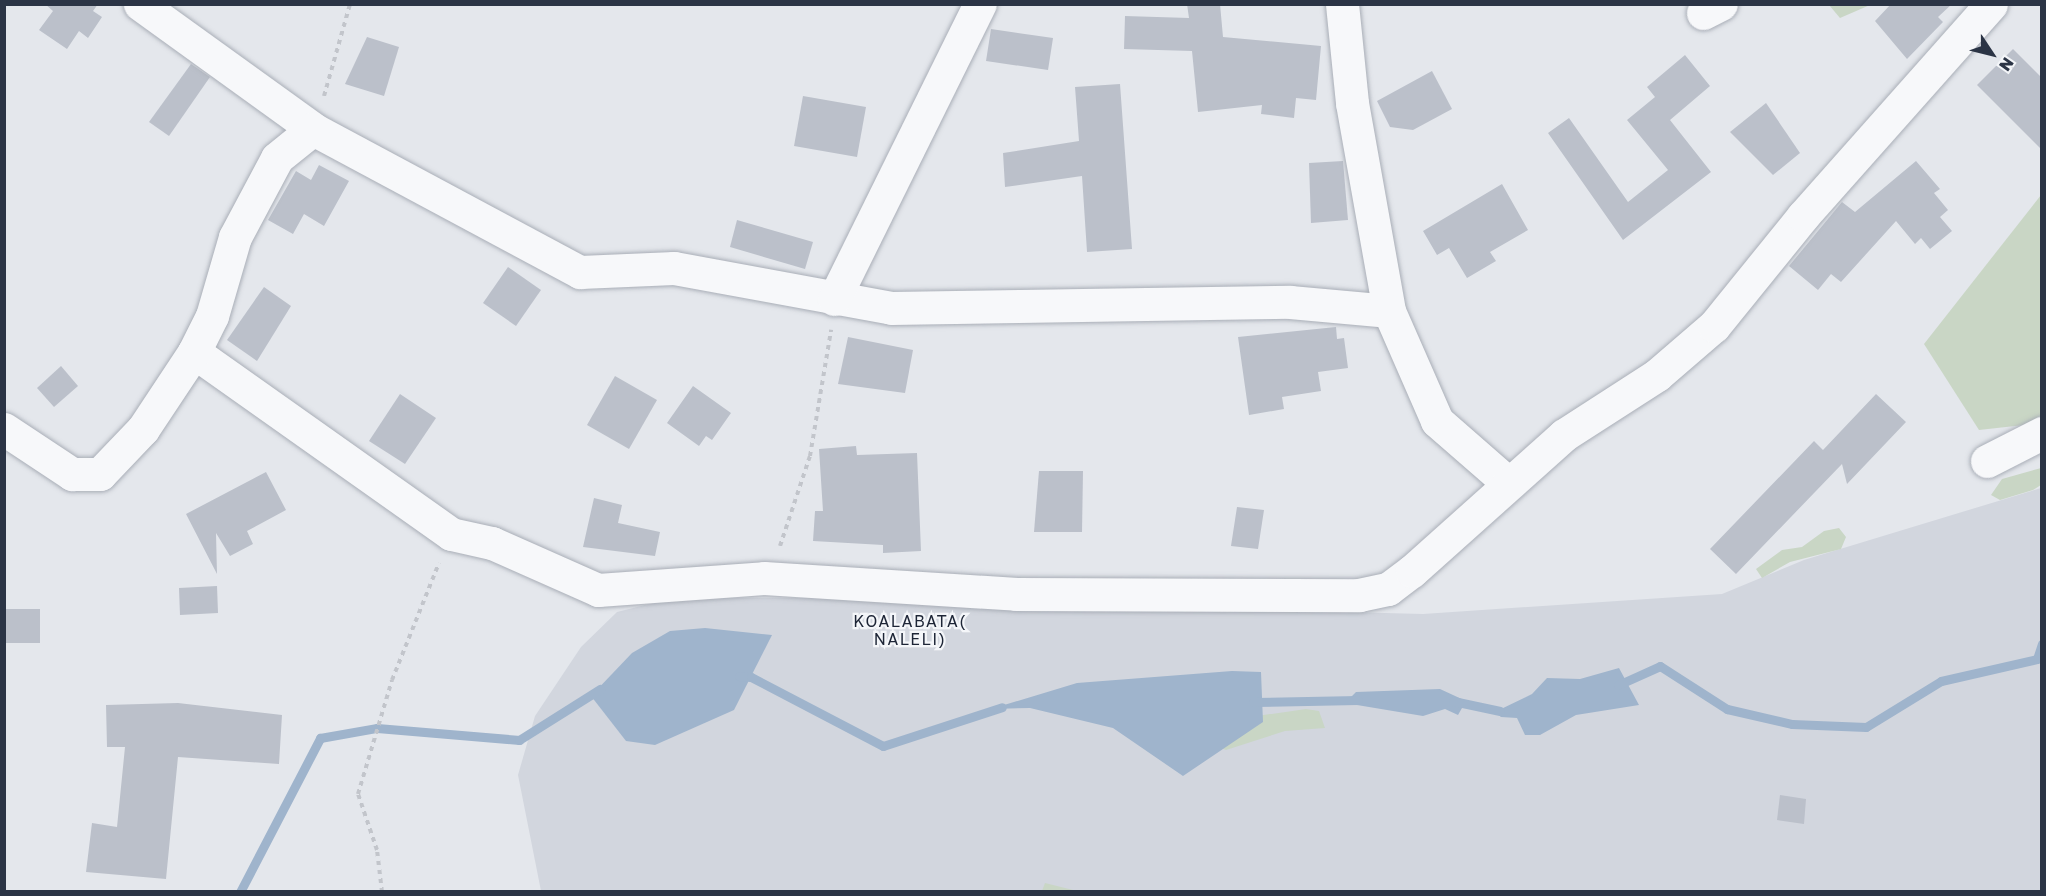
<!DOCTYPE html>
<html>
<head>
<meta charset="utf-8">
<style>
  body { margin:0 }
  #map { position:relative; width:2046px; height:896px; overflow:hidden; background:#e4e7ec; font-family:"Golos Text",sans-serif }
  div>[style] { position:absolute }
  .built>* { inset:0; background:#d2d6de }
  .green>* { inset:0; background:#c9d6c5 }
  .water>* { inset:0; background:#9fb4cc }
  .stream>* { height:9px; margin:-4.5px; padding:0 4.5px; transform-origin:4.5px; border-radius:4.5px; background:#9fb4cc }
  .building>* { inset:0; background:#bbc0ca }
  .path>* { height:4px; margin-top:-2px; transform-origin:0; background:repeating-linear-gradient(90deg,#c2c5cb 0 4.5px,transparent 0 9px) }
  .roads { filter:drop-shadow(0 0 2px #a9aeb7) drop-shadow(0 0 2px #a9aeb7) }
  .minor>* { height:33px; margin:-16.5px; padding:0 16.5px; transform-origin:16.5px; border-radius:16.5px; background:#f7f8fa }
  span { translate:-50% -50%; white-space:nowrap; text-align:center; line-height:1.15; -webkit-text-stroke:4.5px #f4f6f9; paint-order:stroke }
  .neighbourhood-label { font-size:16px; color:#1d2536; letter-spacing:1.5px }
  .frame { position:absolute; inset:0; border:6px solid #2b3445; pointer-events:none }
  .north { position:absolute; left:1962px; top:24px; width:60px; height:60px; -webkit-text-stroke:4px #f4f6f9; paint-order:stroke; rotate:125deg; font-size:16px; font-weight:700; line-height:24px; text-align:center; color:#2b3445 }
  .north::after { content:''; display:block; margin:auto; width:21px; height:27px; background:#2b3445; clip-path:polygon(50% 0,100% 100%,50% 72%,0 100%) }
</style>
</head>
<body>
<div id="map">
  <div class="built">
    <div style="clip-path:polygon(2041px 488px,2041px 891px,541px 891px,518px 775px,535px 716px,581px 647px,617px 612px,673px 598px,809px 598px,1423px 614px,1722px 594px,1804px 560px)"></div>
  </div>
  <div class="green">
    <div style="clip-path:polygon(1829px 5px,1870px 5px,1840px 18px)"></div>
    <div style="clip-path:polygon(2041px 195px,2041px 417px,2024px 425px,1979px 430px,1924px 344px)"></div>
    <div style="clip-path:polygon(2041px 468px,2041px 485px,2033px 490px,2000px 500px,1991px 495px,2002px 479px)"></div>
    <div style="clip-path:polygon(1839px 528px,1846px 537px,1841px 549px,1790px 562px,1762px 578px,1756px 569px,1782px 550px,1802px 547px,1824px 531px)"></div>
    <div style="clip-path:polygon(1306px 709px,1319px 711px,1325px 728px,1285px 731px,1226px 750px,1207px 743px,1250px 717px)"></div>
    <div style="clip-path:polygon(1045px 883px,1077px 891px,1042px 891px)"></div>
  </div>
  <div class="water">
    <div style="clip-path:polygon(705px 628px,772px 635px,734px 710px,655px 745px,626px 741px,591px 696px,632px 653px,670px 631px)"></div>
    <div style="clip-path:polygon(1619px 668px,1639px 705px,1576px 715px,1540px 735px,1525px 735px,1517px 718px,1501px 717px,1489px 707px,1499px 710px,1532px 694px,1547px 678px,1580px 679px)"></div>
    <div style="clip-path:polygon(1232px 671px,1261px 672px,1263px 722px,1183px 776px,1113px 728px,1030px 708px,991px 709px,1077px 683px)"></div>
    <div style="clip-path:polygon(1440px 689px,1466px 701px,1458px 715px,1445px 709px,1423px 716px,1345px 703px,1356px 692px)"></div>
  </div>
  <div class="stream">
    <div style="left:739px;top:676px;width:12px;rotate:5deg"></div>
    <div style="left:751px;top:677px;width:149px;rotate:27.6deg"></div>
    <div style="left:883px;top:746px;width:125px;rotate:-18.1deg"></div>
    <div style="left:1618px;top:685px;width:46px;rotate:-24.3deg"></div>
    <div style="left:1660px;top:666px;width:80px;rotate:32.7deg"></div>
    <div style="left:1727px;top:709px;width:67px;rotate:13deg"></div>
    <div style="left:1792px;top:724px;width:74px;rotate:2.3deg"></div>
    <div style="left:1866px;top:727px;width:88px;rotate:-31.5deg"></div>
    <div style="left:1941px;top:681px;width:98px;rotate:-12.9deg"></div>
    <div style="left:2037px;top:659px;width:16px;rotate:-72deg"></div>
    <div style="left:1453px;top:701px;width:48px;rotate:12deg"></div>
    <div style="left:1253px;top:702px;width:105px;rotate:-1.1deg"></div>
    <div style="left:240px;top:892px;width:174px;rotate:-62.5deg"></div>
    <div style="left:320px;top:738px;width:58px;rotate:-10deg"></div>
    <div style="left:377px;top:728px;width:143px;rotate:4.8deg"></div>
    <div style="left:519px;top:740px;width:96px;rotate:-32.2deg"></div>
  </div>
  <div class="building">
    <div style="clip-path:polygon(45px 4px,98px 4px,93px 11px,102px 17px,88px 38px,79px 31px,67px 49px,39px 30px,53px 11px)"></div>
    <div style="clip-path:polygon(1187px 4px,1220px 4px,1223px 37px,1321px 46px,1316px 100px,1296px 98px,1294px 118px,1261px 114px,1262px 105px,1198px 112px,1192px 51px,1124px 49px,1125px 16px,1189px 18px)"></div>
    <div style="clip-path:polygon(1891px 4px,1952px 4px,1938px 17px,1943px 22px,1907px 59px,1875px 21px)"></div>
    <div style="clip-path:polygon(991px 29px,1053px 38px,1048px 70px,986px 61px)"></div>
    <div style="clip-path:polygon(367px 37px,399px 47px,384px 96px,345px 84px)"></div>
    <div style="clip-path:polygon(2013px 49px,2042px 78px,2042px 150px,1977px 85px)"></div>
    <div style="clip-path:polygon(1685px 55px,1710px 86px,1670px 120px,1711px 172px,1623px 240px,1548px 133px,1569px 118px,1628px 202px,1668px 170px,1627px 120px,1655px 97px,1647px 87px)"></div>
    <div style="clip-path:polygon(191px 64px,210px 77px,169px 136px,149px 122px)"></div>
    <div style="clip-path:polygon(1432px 71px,1452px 109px,1413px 130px,1390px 127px,1377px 101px)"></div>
    <div style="clip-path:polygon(1120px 84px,1132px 249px,1087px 252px,1082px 176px,1005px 187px,1003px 153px,1079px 141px,1075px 87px)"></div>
    <div style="clip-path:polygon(803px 96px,866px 107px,857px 157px,794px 146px)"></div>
    <div style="clip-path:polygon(1766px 103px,1800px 153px,1773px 175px,1730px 132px)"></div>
    <div style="clip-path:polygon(1343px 161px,1348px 220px,1311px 223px,1309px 163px)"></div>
    <div style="clip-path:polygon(1916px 161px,1940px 189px,1934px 193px,1948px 210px,1940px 217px,1952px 231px,1930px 249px,1921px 238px,1915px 244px,1896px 221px,1841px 282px,1831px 274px,1818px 290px,1789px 266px,1842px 202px,1855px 212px)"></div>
    <div style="clip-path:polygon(319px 165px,349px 181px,324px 226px,304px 214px,293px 234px,268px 220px,296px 171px,311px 180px)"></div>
    <div style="clip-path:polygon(1502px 184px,1528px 230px,1490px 252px,1496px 261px,1467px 278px,1449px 248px,1437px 255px,1423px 231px)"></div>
    <div style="clip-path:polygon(737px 220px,813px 242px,805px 269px,730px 247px)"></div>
    <div style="clip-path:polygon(508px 267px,541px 290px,516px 326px,483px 303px)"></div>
    <div style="clip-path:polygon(264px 287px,291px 306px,257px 361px,227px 340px)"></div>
    <div style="clip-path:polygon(1336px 327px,1337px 339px,1344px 338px,1348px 368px,1318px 372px,1321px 391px,1282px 397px,1284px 409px,1249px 415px,1238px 337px)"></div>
    <div style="clip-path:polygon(848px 337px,913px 350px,905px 393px,838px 384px)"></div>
    <div style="clip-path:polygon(61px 366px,78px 386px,54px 407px,37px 388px)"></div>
    <div style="clip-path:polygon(615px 376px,657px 400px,629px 449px,587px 425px)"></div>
    <div style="clip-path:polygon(693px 386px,731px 413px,712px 440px,706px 436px,699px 446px,667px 423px)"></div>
    <div style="clip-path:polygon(400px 394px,436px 418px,405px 464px,369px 441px)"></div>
    <div style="clip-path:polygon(1876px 394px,1906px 422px,1847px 484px,1842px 464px,1736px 574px,1710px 549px,1814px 441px,1823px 450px)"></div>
    <div style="clip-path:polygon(856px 446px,857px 455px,917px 453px,921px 551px,883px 553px,883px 545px,813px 541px,815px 511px,823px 511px,819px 449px)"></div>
    <div style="clip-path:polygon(1039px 471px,1083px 471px,1082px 532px,1034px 532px)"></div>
    <div style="clip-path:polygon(266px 472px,286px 510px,247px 531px,253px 544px,230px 556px,216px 533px,217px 574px,186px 514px)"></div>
    <div style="clip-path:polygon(594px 498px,622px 505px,618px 523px,660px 532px,655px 556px,583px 547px)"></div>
    <div style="clip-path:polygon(1237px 507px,1264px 510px,1258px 549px,1231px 546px)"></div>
    <div style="clip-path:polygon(217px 586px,218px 613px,180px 615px,179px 588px)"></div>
    <div style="clip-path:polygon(4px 609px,40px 609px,40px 643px,4px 643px)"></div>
    <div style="clip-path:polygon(178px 703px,282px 715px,279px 764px,178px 757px,166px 879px,86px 872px,92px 823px,117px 827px,125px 747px,107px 747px,106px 705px)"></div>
    <div style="clip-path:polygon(1780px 795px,1806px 799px,1804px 824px,1777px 820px)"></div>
  </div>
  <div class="path">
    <div style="left:324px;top:96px;width:96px;rotate:-74.2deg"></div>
    <div style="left:780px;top:546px;width:95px;rotate:-71.6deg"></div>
    <div style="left:810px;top:456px;width:128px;rotate:-80.5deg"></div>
    <div style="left:382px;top:892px;width:42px;rotate:-96.8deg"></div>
    <div style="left:377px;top:850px;width:59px;rotate:-108.7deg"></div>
    <div style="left:358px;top:794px;width:119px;rotate:-73.4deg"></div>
    <div style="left:392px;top:680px;width:126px;rotate:-68.1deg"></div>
  </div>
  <div class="roads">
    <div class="minor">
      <div style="left:140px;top:4px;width:213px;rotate:35.8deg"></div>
      <div style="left:313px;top:129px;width:303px;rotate:28.2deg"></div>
      <div style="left:580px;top:272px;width:94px;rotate:-2.4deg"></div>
      <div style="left:674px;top:268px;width:221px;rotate:10.4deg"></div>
      <div style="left:891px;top:308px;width:399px;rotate:-0.9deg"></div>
      <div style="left:1290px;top:302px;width:99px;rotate:5.2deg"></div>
      <div style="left:1342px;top:4px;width:100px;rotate:84.2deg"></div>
      <div style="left:1352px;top:103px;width:211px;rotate:79.9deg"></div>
      <div style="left:1389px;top:311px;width:120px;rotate:66.4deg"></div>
      <div style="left:1437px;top:421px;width:93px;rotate:41.1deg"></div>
      <div style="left:1703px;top:13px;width:20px;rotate:-27deg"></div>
      <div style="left:834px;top:299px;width:329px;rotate:-63.7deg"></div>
      <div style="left:194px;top:352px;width:315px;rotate:35.3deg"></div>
      <div style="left:451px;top:534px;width:42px;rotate:12.4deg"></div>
      <div style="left:492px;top:543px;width:116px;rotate:23.9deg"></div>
      <div style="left:598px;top:590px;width:166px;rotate:-4.1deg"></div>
      <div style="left:764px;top:578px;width:253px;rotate:3.6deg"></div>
      <div style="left:1016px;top:594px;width:343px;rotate:0.2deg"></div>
      <div style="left:1359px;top:595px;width:30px;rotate:-12deg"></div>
      <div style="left:1388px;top:589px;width:30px;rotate:-37deg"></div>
      <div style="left:1412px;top:571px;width:204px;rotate:-41.8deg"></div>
      <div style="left:1564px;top:435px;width:111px;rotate:-32.8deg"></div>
      <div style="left:1657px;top:375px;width:75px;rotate:-40.7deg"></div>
      <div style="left:1714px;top:326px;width:141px;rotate:-51deg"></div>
      <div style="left:1803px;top:216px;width:283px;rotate:-48.4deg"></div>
      <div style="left:4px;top:429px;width:82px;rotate:33.5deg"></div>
      <div style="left:72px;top:474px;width:28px"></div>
      <div style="left:100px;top:474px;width:62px;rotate:-46.3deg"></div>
      <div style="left:143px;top:429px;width:92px;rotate:-56.5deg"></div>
      <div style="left:194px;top:352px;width:40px;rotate:-63.4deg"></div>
      <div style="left:212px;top:316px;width:82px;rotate:-73.8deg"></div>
      <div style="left:235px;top:237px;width:89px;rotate:-62deg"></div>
      <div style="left:277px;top:158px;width:46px;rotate:-38.9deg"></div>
      <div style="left:1987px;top:461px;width:62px;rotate:-27deg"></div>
    </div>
  </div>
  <div class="neighbourhood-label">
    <span style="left:910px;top:630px">KOALABATA(<br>NALELI)</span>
  </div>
  <div class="frame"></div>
  <div class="north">N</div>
</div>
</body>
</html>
